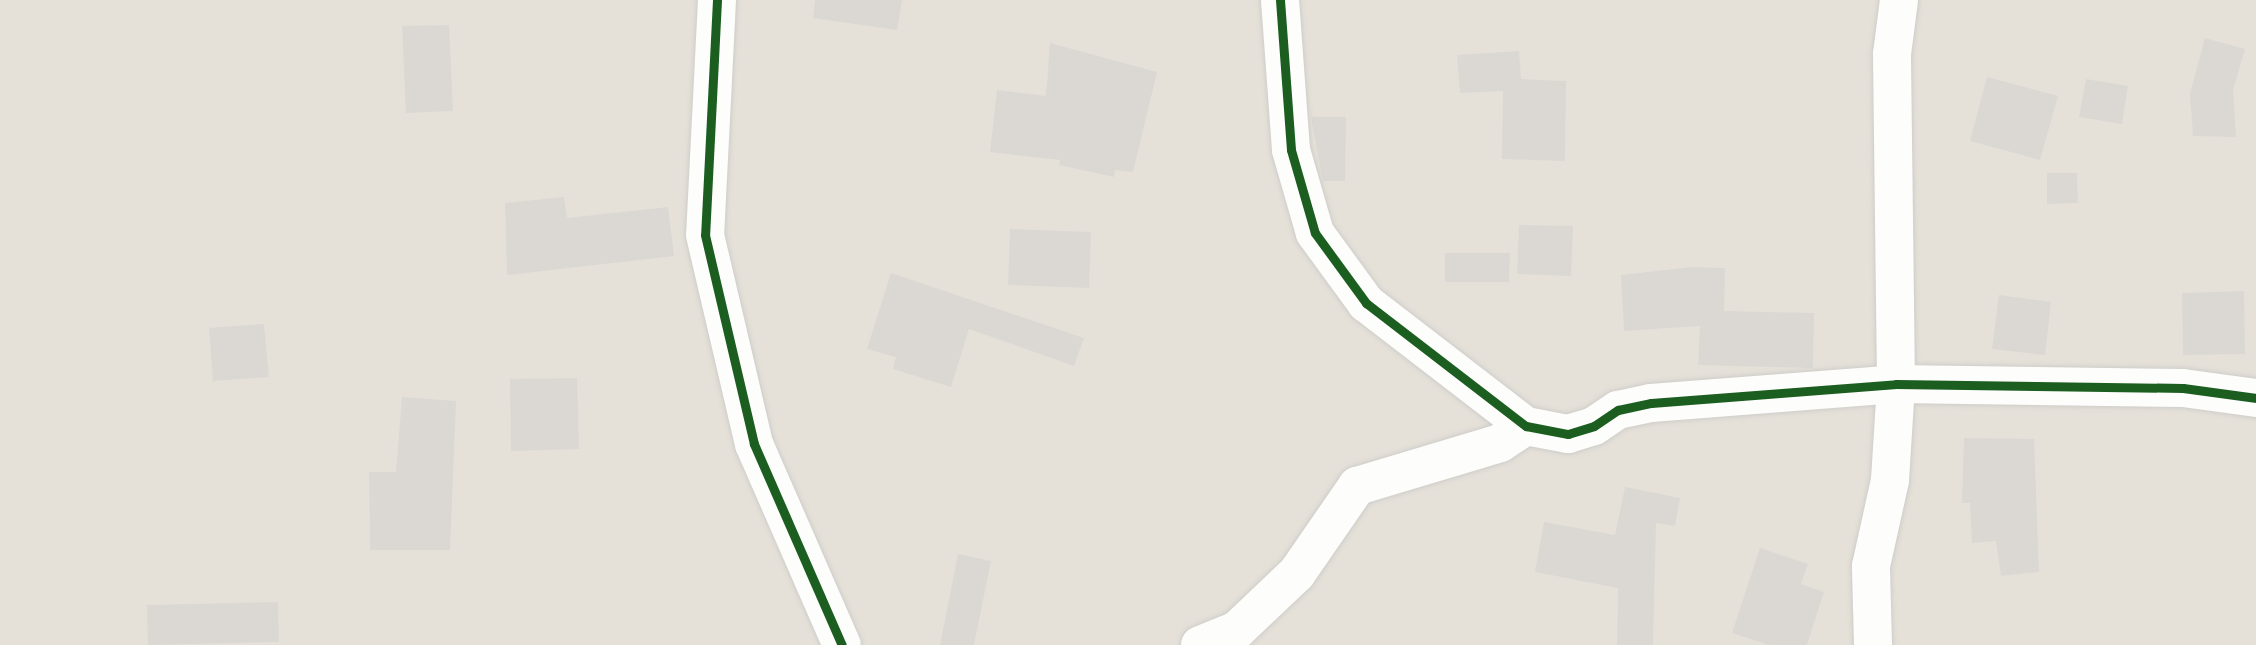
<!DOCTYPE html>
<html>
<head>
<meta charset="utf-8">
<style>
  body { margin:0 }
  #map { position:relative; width:2256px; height:645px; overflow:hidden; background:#f1efec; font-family:Inter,sans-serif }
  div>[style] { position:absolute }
  .residential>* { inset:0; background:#e5e1d9 }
  .building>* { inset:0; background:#dbd8d4 }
  .roads { filter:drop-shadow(0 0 2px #cfcdc9) drop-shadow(0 0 2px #cfcdc9) }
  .minor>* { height:38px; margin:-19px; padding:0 19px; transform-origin:19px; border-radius:19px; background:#fdfdfc }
  .cycleway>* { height:9px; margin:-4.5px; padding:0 4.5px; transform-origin:4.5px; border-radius:4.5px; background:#1b5e20 }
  span { translate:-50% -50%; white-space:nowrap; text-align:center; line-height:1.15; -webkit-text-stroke:5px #fff; paint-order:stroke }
</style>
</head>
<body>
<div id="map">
  <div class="residential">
    <div style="clip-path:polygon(0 0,2256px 0,2256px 645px,0 645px)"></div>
  </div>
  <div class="building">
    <div style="clip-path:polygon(815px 0,902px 0,897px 30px,813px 18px)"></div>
    <div style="clip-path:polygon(449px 25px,453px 111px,406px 113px,402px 26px)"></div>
    <div style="clip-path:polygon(2205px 38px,2245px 49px,2233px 90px,2236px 137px,2193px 136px,2190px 94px)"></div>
    <div style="clip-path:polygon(1050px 43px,1157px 72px,1133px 172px,1115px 170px,1114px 177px,1059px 165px,1060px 160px,990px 152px,997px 90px,1046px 96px)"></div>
    <div style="clip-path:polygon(1519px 51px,1521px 79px,1566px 81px,1565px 161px,1502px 159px,1503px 91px,1460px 93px,1457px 55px)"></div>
    <div style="clip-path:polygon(1987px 77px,2058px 96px,2040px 160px,1970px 141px)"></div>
    <div style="clip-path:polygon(2086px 79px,2128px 86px,2122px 124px,2079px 117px)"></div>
    <div style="clip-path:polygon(1346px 117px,1345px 181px,1323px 181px,1311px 117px)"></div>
    <div style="clip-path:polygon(2047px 173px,2077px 173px,2078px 203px,2047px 204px)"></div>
    <div style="clip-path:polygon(564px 197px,567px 218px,668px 207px,674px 256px,507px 275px,505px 203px)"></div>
    <div style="clip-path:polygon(1519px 225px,1573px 226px,1571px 276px,1517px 274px)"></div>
    <div style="clip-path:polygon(1010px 229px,1091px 232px,1089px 288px,1008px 285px)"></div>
    <div style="clip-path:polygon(1445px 253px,1510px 253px,1509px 282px,1445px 282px)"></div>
    <div style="clip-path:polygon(1692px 267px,1725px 268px,1724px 311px,1814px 313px,1813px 368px,1698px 365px,1700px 326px,1624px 331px,1621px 275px)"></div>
    <div style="clip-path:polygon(891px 273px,1084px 338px,1074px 366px,969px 329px,951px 387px,893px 369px,896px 357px,867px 349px)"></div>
    <div style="clip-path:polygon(2244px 291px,2245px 354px,2183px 355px,2182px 293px)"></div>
    <div style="clip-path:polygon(1999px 295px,2051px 302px,2045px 355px,1992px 349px)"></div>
    <div style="clip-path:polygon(264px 324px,269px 377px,213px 381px,209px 328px)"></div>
    <div style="clip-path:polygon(577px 378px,579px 449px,511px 451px,510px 379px)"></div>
    <div style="clip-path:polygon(402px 397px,456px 401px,450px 550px,370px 550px,369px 472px,396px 472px)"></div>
    <div style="clip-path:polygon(1964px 438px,2034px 439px,2039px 572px,2001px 576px,1996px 541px,1972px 543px,1970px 503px,1962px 503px)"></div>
    <div style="clip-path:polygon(1625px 487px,1680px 498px,1675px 526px,1656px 523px,1653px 645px,1617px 645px,1618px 588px,1535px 572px,1544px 522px,1615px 535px)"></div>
    <div style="clip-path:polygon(1760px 548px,1808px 564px,1801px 584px,1824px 592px,1807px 645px,1769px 645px,1732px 633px)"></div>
    <div style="clip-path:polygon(958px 554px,991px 561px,974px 645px,940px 645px)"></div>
    <div style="clip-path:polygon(278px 602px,279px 642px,148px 645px,147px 605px)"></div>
  </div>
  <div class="roads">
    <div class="minor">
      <div style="left:717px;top:0;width:235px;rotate:92.9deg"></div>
      <div style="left:705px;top:235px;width:215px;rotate:76.8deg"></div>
      <div style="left:754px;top:444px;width:219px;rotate:66.4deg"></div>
      <div style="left:1280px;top:0;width:150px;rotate:85.8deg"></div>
      <div style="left:1291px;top:150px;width:86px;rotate:73.9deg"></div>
      <div style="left:1315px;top:233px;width:87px;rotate:53.9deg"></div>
      <div style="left:1366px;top:303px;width:202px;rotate:37.6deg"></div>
      <div style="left:1526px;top:426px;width:43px;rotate:10.8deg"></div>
      <div style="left:1568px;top:434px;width:27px;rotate:-17deg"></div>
      <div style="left:1594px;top:426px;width:29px;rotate:-34deg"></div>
      <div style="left:1618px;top:410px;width:34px;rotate:-12deg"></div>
      <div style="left:1651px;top:403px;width:246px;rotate:-4.4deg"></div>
      <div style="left:1896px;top:384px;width:287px;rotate:0.8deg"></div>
      <div style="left:2183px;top:388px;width:74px;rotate:7.8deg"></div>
      <div style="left:1200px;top:645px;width:40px;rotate:-22deg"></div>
      <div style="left:1237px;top:630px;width:83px;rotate:-43.5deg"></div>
      <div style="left:1297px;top:573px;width:106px;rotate:-55.4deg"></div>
      <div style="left:1357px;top:486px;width:149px;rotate:-16.7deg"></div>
      <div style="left:1500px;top:443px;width:31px;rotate:-33deg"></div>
      <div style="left:1873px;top:645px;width:79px;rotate:-91.5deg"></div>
      <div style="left:1871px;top:566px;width:88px;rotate:-77.5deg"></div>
      <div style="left:1890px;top:480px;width:96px;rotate:-86.4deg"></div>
      <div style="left:1896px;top:384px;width:330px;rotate:-90.7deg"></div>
      <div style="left:1892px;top:54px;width:54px;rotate:-82.6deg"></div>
    </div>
  </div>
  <div class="cycleway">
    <div style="left:717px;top:0;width:235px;rotate:92.9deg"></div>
    <div style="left:705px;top:235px;width:215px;rotate:76.8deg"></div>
    <div style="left:754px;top:444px;width:219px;rotate:66.4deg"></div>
    <div style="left:1280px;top:0;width:150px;rotate:85.8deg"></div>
    <div style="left:1291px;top:150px;width:86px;rotate:73.9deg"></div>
    <div style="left:1315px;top:233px;width:87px;rotate:53.9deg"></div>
    <div style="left:1366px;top:303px;width:202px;rotate:37.6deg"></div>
    <div style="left:1526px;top:426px;width:43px;rotate:10.8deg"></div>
    <div style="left:1568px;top:434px;width:27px;rotate:-17deg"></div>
    <div style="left:1594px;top:426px;width:29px;rotate:-34deg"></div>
    <div style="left:1618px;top:410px;width:34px;rotate:-12deg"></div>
    <div style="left:1651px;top:403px;width:246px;rotate:-4.4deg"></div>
    <div style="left:1896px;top:384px;width:287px;rotate:0.8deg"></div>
    <div style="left:2183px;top:388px;width:74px;rotate:7.8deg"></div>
  </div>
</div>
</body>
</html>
